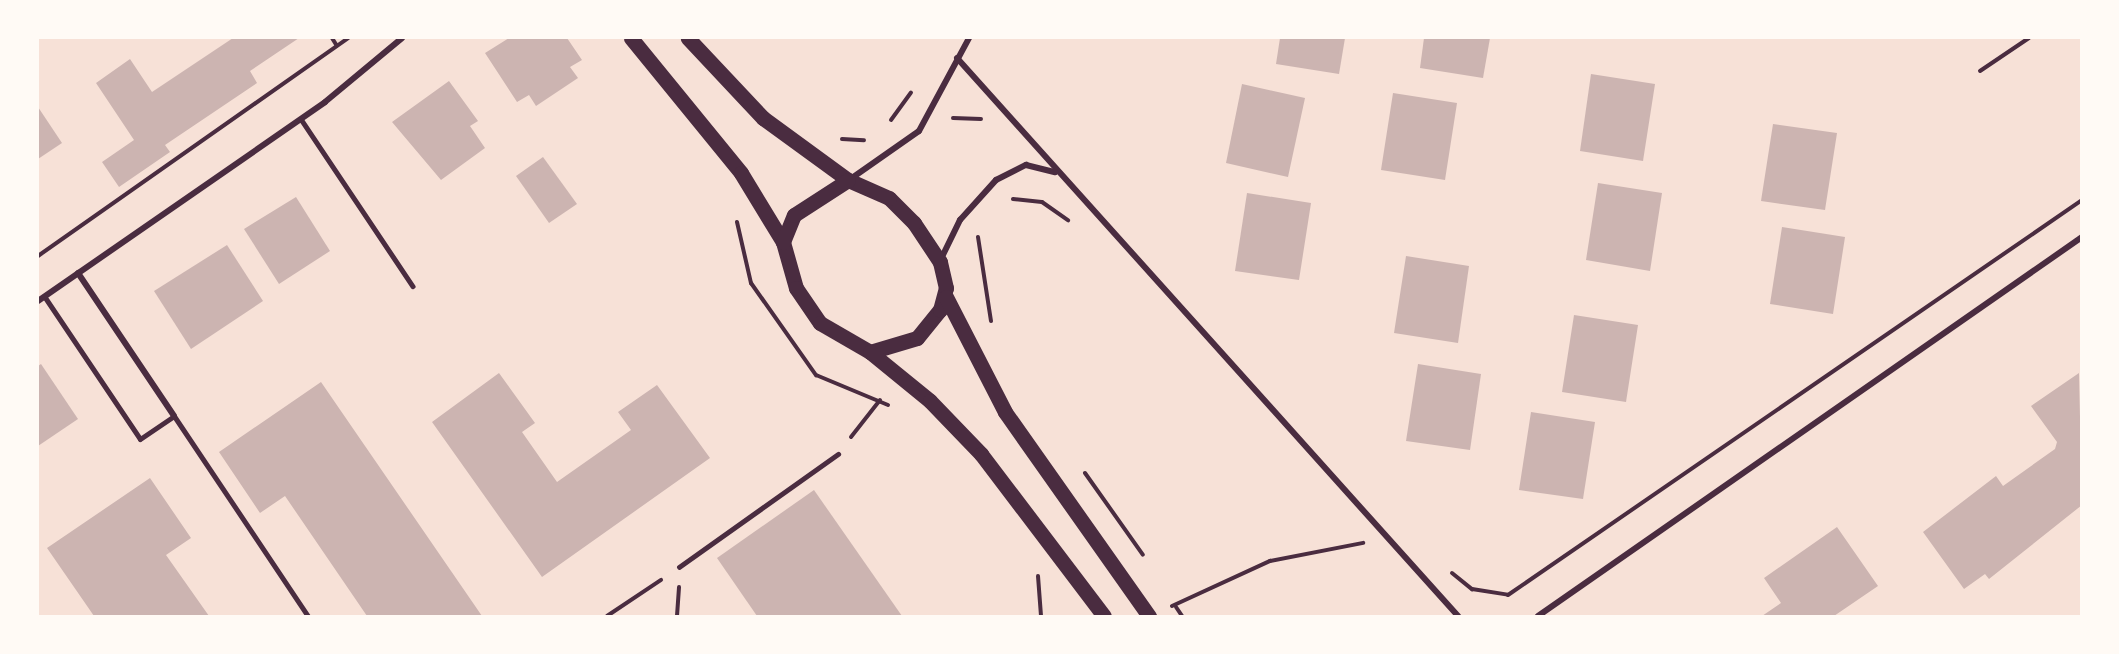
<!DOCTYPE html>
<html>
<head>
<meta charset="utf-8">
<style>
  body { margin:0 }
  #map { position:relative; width:2119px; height:654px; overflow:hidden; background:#f7e1d7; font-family:Overpass,sans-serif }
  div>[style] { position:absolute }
  .building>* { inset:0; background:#ccb4b1 }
  .path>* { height:4px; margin:-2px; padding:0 2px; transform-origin:2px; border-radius:2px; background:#4a2c40 }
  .service>* { height:4.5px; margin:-2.25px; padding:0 2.25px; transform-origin:2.25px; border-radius:2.25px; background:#4a2c40 }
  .pedestrian>* { height:5px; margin:-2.5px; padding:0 2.5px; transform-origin:2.5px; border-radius:2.5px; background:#4a2c40 }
  .minor>* { height:6px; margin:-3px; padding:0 3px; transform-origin:3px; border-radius:3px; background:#4a2c40 }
  .primary>* { height:15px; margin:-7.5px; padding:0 7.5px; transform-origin:7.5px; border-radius:7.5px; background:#4a2c40 }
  span { translate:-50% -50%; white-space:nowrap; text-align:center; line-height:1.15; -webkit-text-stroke:4.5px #fffaf5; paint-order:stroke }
  .frame { position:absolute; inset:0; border:39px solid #fffaf5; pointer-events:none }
</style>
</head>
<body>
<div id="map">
  <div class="building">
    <div style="clip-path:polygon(233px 38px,299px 38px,250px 71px,257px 83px,165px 145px,170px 152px,119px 187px,102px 162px,134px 140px,96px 83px,130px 59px,152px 92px)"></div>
    <div style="clip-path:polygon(509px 38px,567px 38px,582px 60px,570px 67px,578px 78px,536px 106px,529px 95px,517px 102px,485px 53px)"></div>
    <div style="clip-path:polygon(1280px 38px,1345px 38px,1339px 74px,1276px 64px)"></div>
    <div style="clip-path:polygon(1424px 38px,1490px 38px,1483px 78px,1420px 68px)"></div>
    <div style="clip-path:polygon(1591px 74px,1655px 84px,1643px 161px,1580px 151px)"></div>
    <div style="clip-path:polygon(449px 81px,478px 121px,470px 126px,485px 148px,441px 180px,392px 122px)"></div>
    <div style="clip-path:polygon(1242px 84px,1305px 98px,1288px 177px,1226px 163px)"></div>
    <div style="clip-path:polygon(1393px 93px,1457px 103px,1445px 180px,1381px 170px)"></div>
    <div style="clip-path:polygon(38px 107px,62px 143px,38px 159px)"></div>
    <div style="clip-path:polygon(1773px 124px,1837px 133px,1825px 210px,1761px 201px)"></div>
    <div style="clip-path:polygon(543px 157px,577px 204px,549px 223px,516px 176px)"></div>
    <div style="clip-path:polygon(1598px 183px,1662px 193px,1650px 271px,1586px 260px)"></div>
    <div style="clip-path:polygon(1247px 193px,1311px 203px,1299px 280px,1235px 271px)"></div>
    <div style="clip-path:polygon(296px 197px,330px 251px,279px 284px,244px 229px)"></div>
    <div style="clip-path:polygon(1782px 227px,1845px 237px,1833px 314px,1770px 304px)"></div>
    <div style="clip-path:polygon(227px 245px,263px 301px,191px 349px,154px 291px)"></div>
    <div style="clip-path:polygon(1406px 256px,1469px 266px,1458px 343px,1394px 333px)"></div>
    <div style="clip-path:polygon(1574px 315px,1638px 325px,1626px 402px,1562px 392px)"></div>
    <div style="clip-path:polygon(41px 364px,78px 419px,38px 446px,38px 366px)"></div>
    <div style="clip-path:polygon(1418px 364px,1481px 374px,1470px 450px,1406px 441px)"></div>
    <div style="clip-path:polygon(499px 373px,535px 423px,522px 432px,557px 482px,631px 430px,618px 412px,657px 385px,710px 458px,542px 577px,432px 422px)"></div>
    <div style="clip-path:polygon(2079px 373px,2082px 505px,1989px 579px,1985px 574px,1964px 589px,1923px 532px,1996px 476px,2003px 486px,2055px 449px,2057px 442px,2031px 406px)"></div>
    <div style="clip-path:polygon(321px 382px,482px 616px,367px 616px,285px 496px,260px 513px,219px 452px)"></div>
    <div style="clip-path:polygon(1531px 412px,1595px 422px,1583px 499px,1519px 490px)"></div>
    <div style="clip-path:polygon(150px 478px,191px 538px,166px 555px,209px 616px,94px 616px,47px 548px)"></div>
    <div style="clip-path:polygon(814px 490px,902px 616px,757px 616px,717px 558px)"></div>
    <div style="clip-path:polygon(1837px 527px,1878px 586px,1834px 616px,1762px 616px,1781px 603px,1764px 578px)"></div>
  </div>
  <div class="path">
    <div style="left:332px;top:38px;width:9px;rotate:58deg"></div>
    <div style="left:1980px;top:71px;width:59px;rotate:-34deg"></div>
    <div style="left:953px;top:118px;width:28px;rotate:2deg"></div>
    <div style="left:891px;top:120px;width:34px;rotate:-54deg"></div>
    <div style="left:842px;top:139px;width:22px;rotate:3deg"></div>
    <div style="left:1013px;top:199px;width:29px;rotate:6deg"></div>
    <div style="left:1042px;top:202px;width:32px;rotate:35deg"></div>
    <div style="left:737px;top:222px;width:63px;rotate:77.1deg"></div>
    <div style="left:751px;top:283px;width:113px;rotate:54.8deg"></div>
    <div style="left:816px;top:375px;width:78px;rotate:22.6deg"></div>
    <div style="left:978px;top:237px;width:85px;rotate:81.2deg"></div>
    <div style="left:38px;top:256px;width:379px;rotate:-35.1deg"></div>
    <div style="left:851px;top:437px;width:47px;rotate:-51.9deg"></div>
    <div style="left:1085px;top:473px;width:100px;rotate:54.7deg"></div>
    <div style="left:1452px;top:573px;width:26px;rotate:39deg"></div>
    <div style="left:1472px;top:589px;width:36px;rotate:9deg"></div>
    <div style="left:1508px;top:595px;width:697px;rotate:-34.53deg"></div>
    <div style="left:1038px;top:576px;width:40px;rotate:85.7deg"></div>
    <div style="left:1172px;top:606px;width:108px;rotate:-24.7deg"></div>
    <div style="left:1270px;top:561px;width:95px;rotate:-11deg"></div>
    <div style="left:1176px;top:607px;width:11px;rotate:56deg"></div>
    <div style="left:607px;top:616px;width:65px;rotate:-33.7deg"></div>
    <div style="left:677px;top:616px;width:29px;rotate:-86deg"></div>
  </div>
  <div class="service">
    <div style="left:301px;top:119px;width:201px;rotate:56.2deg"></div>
    <div style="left:679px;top:567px;width:195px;rotate:-35.4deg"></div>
  </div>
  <div class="pedestrian">
    <div style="left:44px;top:296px;width:172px;rotate:56.1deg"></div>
    <div style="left:140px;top:439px;width:41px;rotate:-34.1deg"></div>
    <div style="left:174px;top:416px;width:241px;rotate:56.2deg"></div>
  </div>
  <div class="minor">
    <div style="left:957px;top:58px;width:750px;rotate:48.08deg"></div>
    <div style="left:849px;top:180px;width:85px;rotate:-35deg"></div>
    <div style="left:919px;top:131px;width:106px;rotate:-61.7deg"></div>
    <div style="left:940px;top:261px;width:46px;rotate:-64deg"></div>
    <div style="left:960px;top:220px;width:54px;rotate:-48deg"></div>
    <div style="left:996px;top:180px;width:34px;rotate:-27deg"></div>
    <div style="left:1026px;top:165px;width:30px;rotate:14deg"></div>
    <div style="left:78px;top:273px;width:172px;rotate:56.1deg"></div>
    <div style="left:38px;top:301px;width:349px;rotate:-34.7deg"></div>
    <div style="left:325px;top:102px;width:100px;rotate:-39.7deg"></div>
    <div style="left:1538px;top:616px;width:663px;rotate:-34.86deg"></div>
  </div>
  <div class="primary">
    <div style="left:631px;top:38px;width:174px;rotate:50.8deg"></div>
    <div style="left:741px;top:173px;width:81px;rotate:58.7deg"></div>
    <div style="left:783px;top:242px;width:48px;rotate:74.2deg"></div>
    <div style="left:796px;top:288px;width:42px;rotate:55.6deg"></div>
    <div style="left:820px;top:323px;width:58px;rotate:30.1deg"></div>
    <div style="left:870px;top:352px;width:49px;rotate:-16.6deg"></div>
    <div style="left:917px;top:338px;width:36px;rotate:-51deg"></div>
    <div style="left:940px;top:310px;width:23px;rotate:-75deg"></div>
    <div style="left:946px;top:288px;width:27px;rotate:-103deg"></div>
    <div style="left:940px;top:262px;width:47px;rotate:-123.7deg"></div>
    <div style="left:914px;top:223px;width:35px;rotate:-135deg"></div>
    <div style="left:889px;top:198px;width:45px;rotate:-156.3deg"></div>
    <div style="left:848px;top:180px;width:105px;rotate:-143.9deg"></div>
    <div style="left:763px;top:118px;width:110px;rotate:-133.2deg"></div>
    <div style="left:783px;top:242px;width:29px;rotate:-68deg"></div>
    <div style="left:794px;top:215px;width:64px;rotate:-32.9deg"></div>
    <div style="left:946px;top:297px;width:129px;rotate:62.8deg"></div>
    <div style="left:1005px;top:412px;width:250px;rotate:54.8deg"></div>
    <div style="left:870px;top:352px;width:77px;rotate:39.2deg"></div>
    <div style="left:930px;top:401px;width:74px;rotate:46.1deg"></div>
    <div style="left:981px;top:454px;width:203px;rotate:52.8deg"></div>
  </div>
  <div class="frame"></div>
</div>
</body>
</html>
